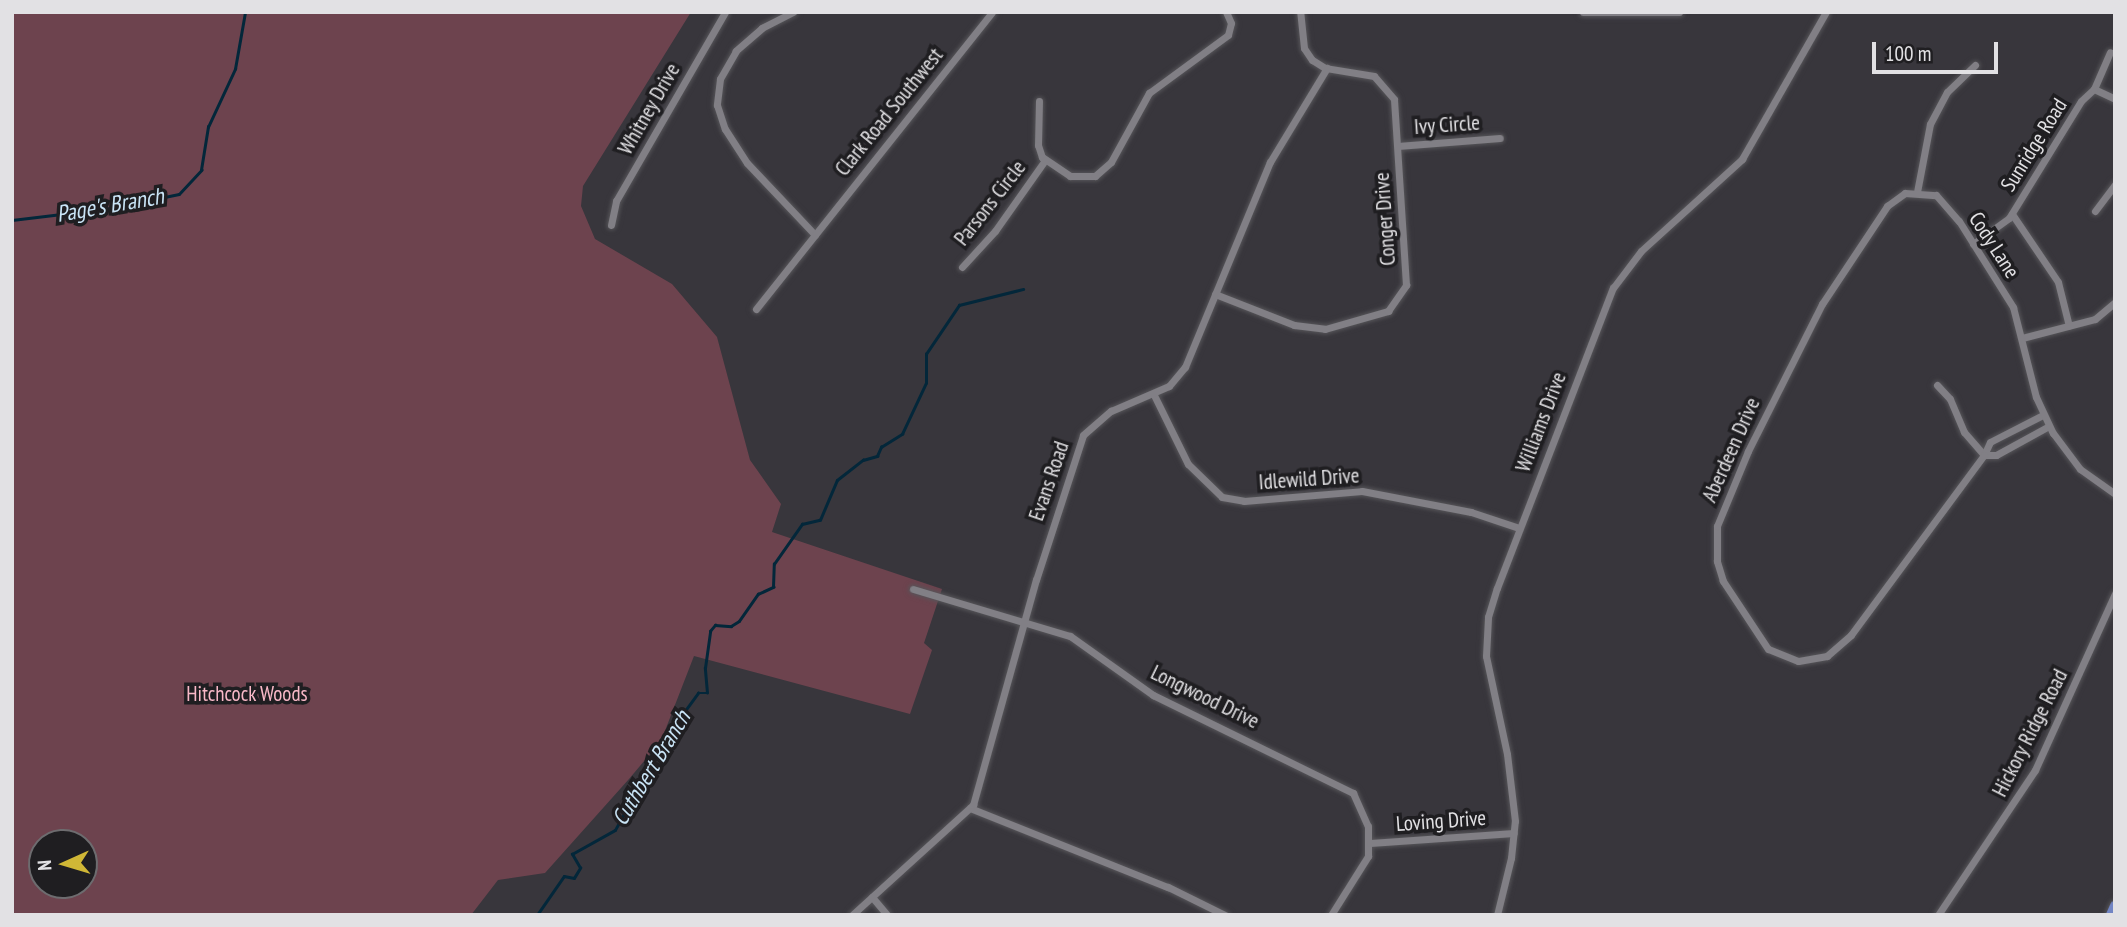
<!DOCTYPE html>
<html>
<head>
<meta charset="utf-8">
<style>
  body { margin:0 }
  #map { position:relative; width:2127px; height:927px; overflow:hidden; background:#38363c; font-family:"PT Sans Narrow",sans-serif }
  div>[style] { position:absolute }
  .green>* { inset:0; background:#6d434e }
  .stream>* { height:2.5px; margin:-1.25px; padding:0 1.25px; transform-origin:1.25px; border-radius:1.25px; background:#03273a }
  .roads { filter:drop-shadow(0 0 2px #565559) drop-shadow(0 0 2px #565559) }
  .minor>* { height:7px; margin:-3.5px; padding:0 3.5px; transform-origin:3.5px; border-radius:3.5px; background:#817f85 }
  .primary>* { height:10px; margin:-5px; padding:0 5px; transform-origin:5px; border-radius:5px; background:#7184c3 }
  span { translate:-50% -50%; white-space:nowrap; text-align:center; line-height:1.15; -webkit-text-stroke:7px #1f1e21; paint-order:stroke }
  .street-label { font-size:21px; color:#e2e1e4 }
  .park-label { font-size:21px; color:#f8b8c7 }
  .water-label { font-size:23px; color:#c9e4f6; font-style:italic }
  .frame { position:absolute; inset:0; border:14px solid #e2e1e4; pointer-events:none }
  .north { position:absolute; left:28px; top:829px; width:70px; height:70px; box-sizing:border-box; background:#1f1e21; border:2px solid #6d6c6f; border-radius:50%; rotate:266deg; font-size:19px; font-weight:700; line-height:28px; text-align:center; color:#e2e1e4 }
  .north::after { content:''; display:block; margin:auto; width:24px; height:32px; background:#d0b736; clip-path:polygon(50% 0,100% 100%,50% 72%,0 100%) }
  .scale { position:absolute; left:1872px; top:42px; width:126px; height:32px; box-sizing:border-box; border:4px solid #e2e1e4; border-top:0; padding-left:9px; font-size:21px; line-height:24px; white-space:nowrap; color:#e2e1e4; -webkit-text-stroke:5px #1f1e21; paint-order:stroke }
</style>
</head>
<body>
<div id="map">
  <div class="green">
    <div style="clip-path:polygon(evenodd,12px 12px,691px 12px,583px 186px,581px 206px,595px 239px,672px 284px,717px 337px,750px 460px,781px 504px,772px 532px,942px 589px,924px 643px,932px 650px,910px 714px,694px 656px,661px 741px,629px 779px,545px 873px,498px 880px,471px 915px,12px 915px,12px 12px,42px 843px,84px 843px,84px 885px,42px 885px,42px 843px)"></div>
  </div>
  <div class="stream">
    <div style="left:12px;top:220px;width:100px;rotate:-6.9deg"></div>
    <div style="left:111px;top:208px;width:69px;rotate:-11.6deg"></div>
    <div style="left:179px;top:194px;width:33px;rotate:-47deg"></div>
    <div style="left:201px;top:170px;width:44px;rotate:-80.8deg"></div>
    <div style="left:208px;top:127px;width:64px;rotate:-65deg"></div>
    <div style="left:235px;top:69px;width:58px;rotate:-80deg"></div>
    <div style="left:537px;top:915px;width:47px;rotate:-55.3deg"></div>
    <div style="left:564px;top:876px;width:10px;rotate:11deg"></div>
    <div style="left:574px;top:878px;width:12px;rotate:-59deg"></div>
    <div style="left:580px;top:868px;width:16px;rotate:-120deg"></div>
    <div style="left:572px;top:854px;width:49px;rotate:-29.2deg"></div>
    <div style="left:615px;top:830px;width:115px;rotate:-60.8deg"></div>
    <div style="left:671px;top:730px;width:46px;rotate:-53.9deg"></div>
    <div style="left:698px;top:693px;width:9px"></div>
    <div style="left:707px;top:693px;width:25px;rotate:-95deg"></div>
    <div style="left:705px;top:668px;width:37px;rotate:-82deg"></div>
    <div style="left:710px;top:631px;width:8px;rotate:-50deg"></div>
    <div style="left:715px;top:625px;width:16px;rotate:4deg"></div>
    <div style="left:731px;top:626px;width:9px;rotate:-32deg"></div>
    <div style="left:739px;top:621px;width:33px;rotate:-55deg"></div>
    <div style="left:758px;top:594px;width:17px;rotate:-25deg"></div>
    <div style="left:773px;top:587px;width:23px;rotate:-88deg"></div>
    <div style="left:774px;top:564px;width:49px;rotate:-55deg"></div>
    <div style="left:802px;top:524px;width:18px;rotate:-13deg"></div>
    <div style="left:820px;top:520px;width:43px;rotate:-67deg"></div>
    <div style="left:837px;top:480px;width:33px;rotate:-38deg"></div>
    <div style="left:863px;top:460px;width:15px;rotate:-16deg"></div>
    <div style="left:877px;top:456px;width:10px;rotate:-66deg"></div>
    <div style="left:881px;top:447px;width:25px;rotate:-32deg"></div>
    <div style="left:902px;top:434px;width:56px;rotate:-64.8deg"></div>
    <div style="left:926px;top:383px;width:29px;rotate:-90deg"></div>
    <div style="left:926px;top:354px;width:59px;rotate:-56deg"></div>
    <div style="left:959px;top:305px;width:66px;rotate:-14deg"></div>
  </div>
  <div class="roads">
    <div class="minor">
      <div style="left:793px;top:12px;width:35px;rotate:153deg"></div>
      <div style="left:762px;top:28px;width:35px;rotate:139deg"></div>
      <div style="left:736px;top:51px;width:32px;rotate:120deg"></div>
      <div style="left:720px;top:79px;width:26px;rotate:97deg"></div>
      <div style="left:717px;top:105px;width:25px;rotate:72deg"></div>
      <div style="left:725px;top:129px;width:40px;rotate:57.1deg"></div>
      <div style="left:747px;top:163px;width:99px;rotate:46.6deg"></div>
      <div style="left:1583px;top:12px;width:96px"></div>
      <div style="left:2094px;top:89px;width:23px;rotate:25deg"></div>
      <div style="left:1039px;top:101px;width:44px;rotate:91.3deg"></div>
      <div style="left:1038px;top:145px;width:13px;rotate:72deg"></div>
      <div style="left:1042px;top:157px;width:34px;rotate:34deg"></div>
      <div style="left:1070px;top:176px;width:25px"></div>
      <div style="left:1095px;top:176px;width:21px;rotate:-41deg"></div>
      <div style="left:1111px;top:162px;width:79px;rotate:-61.2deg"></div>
      <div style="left:1149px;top:93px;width:98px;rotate:-36.3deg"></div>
      <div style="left:1228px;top:35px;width:12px;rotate:-76deg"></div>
      <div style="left:1231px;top:23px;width:12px;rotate:-114deg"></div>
      <div style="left:1398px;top:146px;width:102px;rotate:-4.5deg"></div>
      <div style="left:1917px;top:192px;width:69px;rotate:-79.2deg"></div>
      <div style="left:1930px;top:124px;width:36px;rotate:-62deg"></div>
      <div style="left:1947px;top:92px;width:39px;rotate:-44deg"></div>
      <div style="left:2095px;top:211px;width:34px;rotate:-53deg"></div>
      <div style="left:2012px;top:214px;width:82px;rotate:55.9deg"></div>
      <div style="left:2058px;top:282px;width:45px;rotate:76deg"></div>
      <div style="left:611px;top:225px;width:25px;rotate:-78deg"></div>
      <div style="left:616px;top:201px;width:218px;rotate:-60deg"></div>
      <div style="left:1973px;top:244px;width:44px;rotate:-35.8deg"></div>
      <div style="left:2009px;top:218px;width:137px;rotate:-58.4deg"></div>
      <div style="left:2081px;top:101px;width:18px;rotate:-43deg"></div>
      <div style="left:2094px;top:89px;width:40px;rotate:-66.6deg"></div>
      <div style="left:962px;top:267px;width:49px;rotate:-47.5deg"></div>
      <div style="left:995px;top:231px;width:87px;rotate:-54.8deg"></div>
      <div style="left:1215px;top:294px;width:85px;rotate:21.4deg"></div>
      <div style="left:1294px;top:325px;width:31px;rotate:7deg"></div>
      <div style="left:1325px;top:329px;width:66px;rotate:-15.9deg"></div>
      <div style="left:1388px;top:311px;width:32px;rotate:-55deg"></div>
      <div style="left:1406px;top:285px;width:186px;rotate:-93.7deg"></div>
      <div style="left:1394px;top:99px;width:30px;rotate:-131deg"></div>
      <div style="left:1374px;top:76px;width:50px;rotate:-170.7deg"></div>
      <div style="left:1325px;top:68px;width:15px;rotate:-148deg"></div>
      <div style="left:1312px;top:60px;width:14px;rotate:-124deg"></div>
      <div style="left:1304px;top:48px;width:36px;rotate:-96deg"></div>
      <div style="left:756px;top:309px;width:379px;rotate:-51.5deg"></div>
      <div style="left:2022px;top:338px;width:75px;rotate:-14.6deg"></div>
      <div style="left:2095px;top:319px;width:26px;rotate:-40deg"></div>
      <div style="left:1937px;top:385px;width:19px;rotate:47deg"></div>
      <div style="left:1950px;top:399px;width:36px;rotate:67deg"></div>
      <div style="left:1964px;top:432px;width:30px;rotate:49deg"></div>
      <div style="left:1984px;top:455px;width:14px;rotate:-65deg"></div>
      <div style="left:1990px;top:442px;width:59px;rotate:-27deg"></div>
      <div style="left:1154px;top:395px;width:77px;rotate:63.8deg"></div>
      <div style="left:1188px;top:464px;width:47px;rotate:44.1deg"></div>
      <div style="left:1222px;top:497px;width:22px;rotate:10deg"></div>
      <div style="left:1244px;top:501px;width:118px;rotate:-4.8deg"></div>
      <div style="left:1362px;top:491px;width:111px;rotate:10.9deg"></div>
      <div style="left:1471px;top:512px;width:51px;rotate:18.4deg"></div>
      <div style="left:2049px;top:426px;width:60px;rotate:151.3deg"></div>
      <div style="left:1996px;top:455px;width:12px;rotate:180deg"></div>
      <div style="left:1984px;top:455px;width:224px;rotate:126.5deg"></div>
      <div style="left:1851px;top:635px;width:32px;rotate:139deg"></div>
      <div style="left:1827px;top:656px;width:29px;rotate:170deg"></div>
      <div style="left:1798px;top:661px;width:32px;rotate:-158deg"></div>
      <div style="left:1768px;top:649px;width:82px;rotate:-123.5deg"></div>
      <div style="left:1723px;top:581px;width:21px;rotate:-107deg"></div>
      <div style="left:1717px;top:561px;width:35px;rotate:-90deg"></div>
      <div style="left:1717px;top:526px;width:81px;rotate:-67.5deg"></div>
      <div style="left:1748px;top:451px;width:165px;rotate:-63.3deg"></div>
      <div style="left:1822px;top:304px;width:118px;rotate:-56.4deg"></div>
      <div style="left:1887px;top:206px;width:22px;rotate:-36deg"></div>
      <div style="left:1905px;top:193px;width:31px;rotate:4deg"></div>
      <div style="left:1936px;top:195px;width:35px;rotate:49deg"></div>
      <div style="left:1959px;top:221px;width:102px;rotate:57.9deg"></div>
      <div style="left:2013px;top:307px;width:93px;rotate:75.7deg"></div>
      <div style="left:2036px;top:397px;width:40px;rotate:65deg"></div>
      <div style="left:2053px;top:433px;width:45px;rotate:53.1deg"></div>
      <div style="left:2080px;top:469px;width:43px;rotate:35.5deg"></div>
      <div style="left:913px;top:589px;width:164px;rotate:16.7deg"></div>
      <div style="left:1070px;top:636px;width:102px;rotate:35.4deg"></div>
      <div style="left:1153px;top:695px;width:223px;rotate:26.1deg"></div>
      <div style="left:1353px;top:793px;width:36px;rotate:66deg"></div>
      <div style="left:1368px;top:826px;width:30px;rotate:90deg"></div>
      <div style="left:1368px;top:856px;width:70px;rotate:122.1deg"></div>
      <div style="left:970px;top:808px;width:213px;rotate:21.8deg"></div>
      <div style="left:1168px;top:887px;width:64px;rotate:26.2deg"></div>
      <div style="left:1370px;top:843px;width:144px;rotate:-4deg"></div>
      <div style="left:872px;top:897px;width:23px;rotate:50deg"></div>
      <div style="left:852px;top:915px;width:164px;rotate:-42.3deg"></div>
      <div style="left:973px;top:805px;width:234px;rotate:-74.4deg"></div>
      <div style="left:1036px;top:580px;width:152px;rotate:-72deg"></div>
      <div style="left:1083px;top:435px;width:37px;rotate:-41deg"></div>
      <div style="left:1111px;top:411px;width:63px;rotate:-23.3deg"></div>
      <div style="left:1169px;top:386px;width:25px;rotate:-50deg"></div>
      <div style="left:1185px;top:367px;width:222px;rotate:-67.5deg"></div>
      <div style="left:1270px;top:162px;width:110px;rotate:-58.8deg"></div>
      <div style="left:1497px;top:915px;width:59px;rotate:-76.2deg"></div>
      <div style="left:1511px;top:858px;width:37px;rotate:-84deg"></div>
      <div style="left:1515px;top:821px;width:67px;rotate:-96.8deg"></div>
      <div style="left:1507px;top:754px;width:100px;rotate:-102.1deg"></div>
      <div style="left:1486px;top:656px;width:39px;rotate:-87deg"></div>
      <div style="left:1488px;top:617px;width:30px;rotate:-73deg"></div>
      <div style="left:1497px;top:588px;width:322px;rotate:-68.9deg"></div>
      <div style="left:1613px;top:288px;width:46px;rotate:-52.9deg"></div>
      <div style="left:1641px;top:251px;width:137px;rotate:-42.3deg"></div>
      <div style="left:1742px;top:159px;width:169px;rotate:-60.3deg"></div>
      <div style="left:1938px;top:915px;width:174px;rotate:-56.2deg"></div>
      <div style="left:2035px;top:770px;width:193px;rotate:-65.6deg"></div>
    </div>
    <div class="primary">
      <div style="left:2111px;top:915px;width:10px;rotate:-66deg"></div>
    </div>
  </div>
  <div class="street-label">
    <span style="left:649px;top:109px;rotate:-60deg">Whitney Drive</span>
    <span style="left:889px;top:112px;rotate:-51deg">Clark Road Southwest</span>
    <span style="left:1447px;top:125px;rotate:-4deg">Ivy Circle</span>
    <span style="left:2034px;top:145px;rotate:-58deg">Sunridge Road</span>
    <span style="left:990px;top:203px;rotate:-52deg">Parsons Circle</span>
    <span style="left:1385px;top:219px;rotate:-94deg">Conger Drive</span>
    <span style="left:1994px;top:245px;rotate:57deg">Cody Lane</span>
    <span style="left:1541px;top:422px;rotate:-69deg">Williams Drive</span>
    <span style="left:1731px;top:450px;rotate:-66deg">Aberdeen Drive</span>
    <span style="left:1309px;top:479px;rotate:-4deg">Idlewild Drive</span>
    <span style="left:1049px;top:481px;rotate:-71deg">Evans Road</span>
    <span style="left:1205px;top:697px;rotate:26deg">Longwood Drive</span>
    <span style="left:2030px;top:733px;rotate:-63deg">Hickory Ridge Road</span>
    <span style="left:1441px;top:821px;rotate:-4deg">Loving Drive</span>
  </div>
  <div class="park-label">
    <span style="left:247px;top:694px">Hitchcock Woods</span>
  </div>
  <div class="water-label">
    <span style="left:110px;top:205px;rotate:-10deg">Page's Branch</span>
    <span style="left:651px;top:768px;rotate:-59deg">Cuthbert Branch</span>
  </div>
  <div class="frame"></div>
  <div class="north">N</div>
  <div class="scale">100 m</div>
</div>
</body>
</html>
